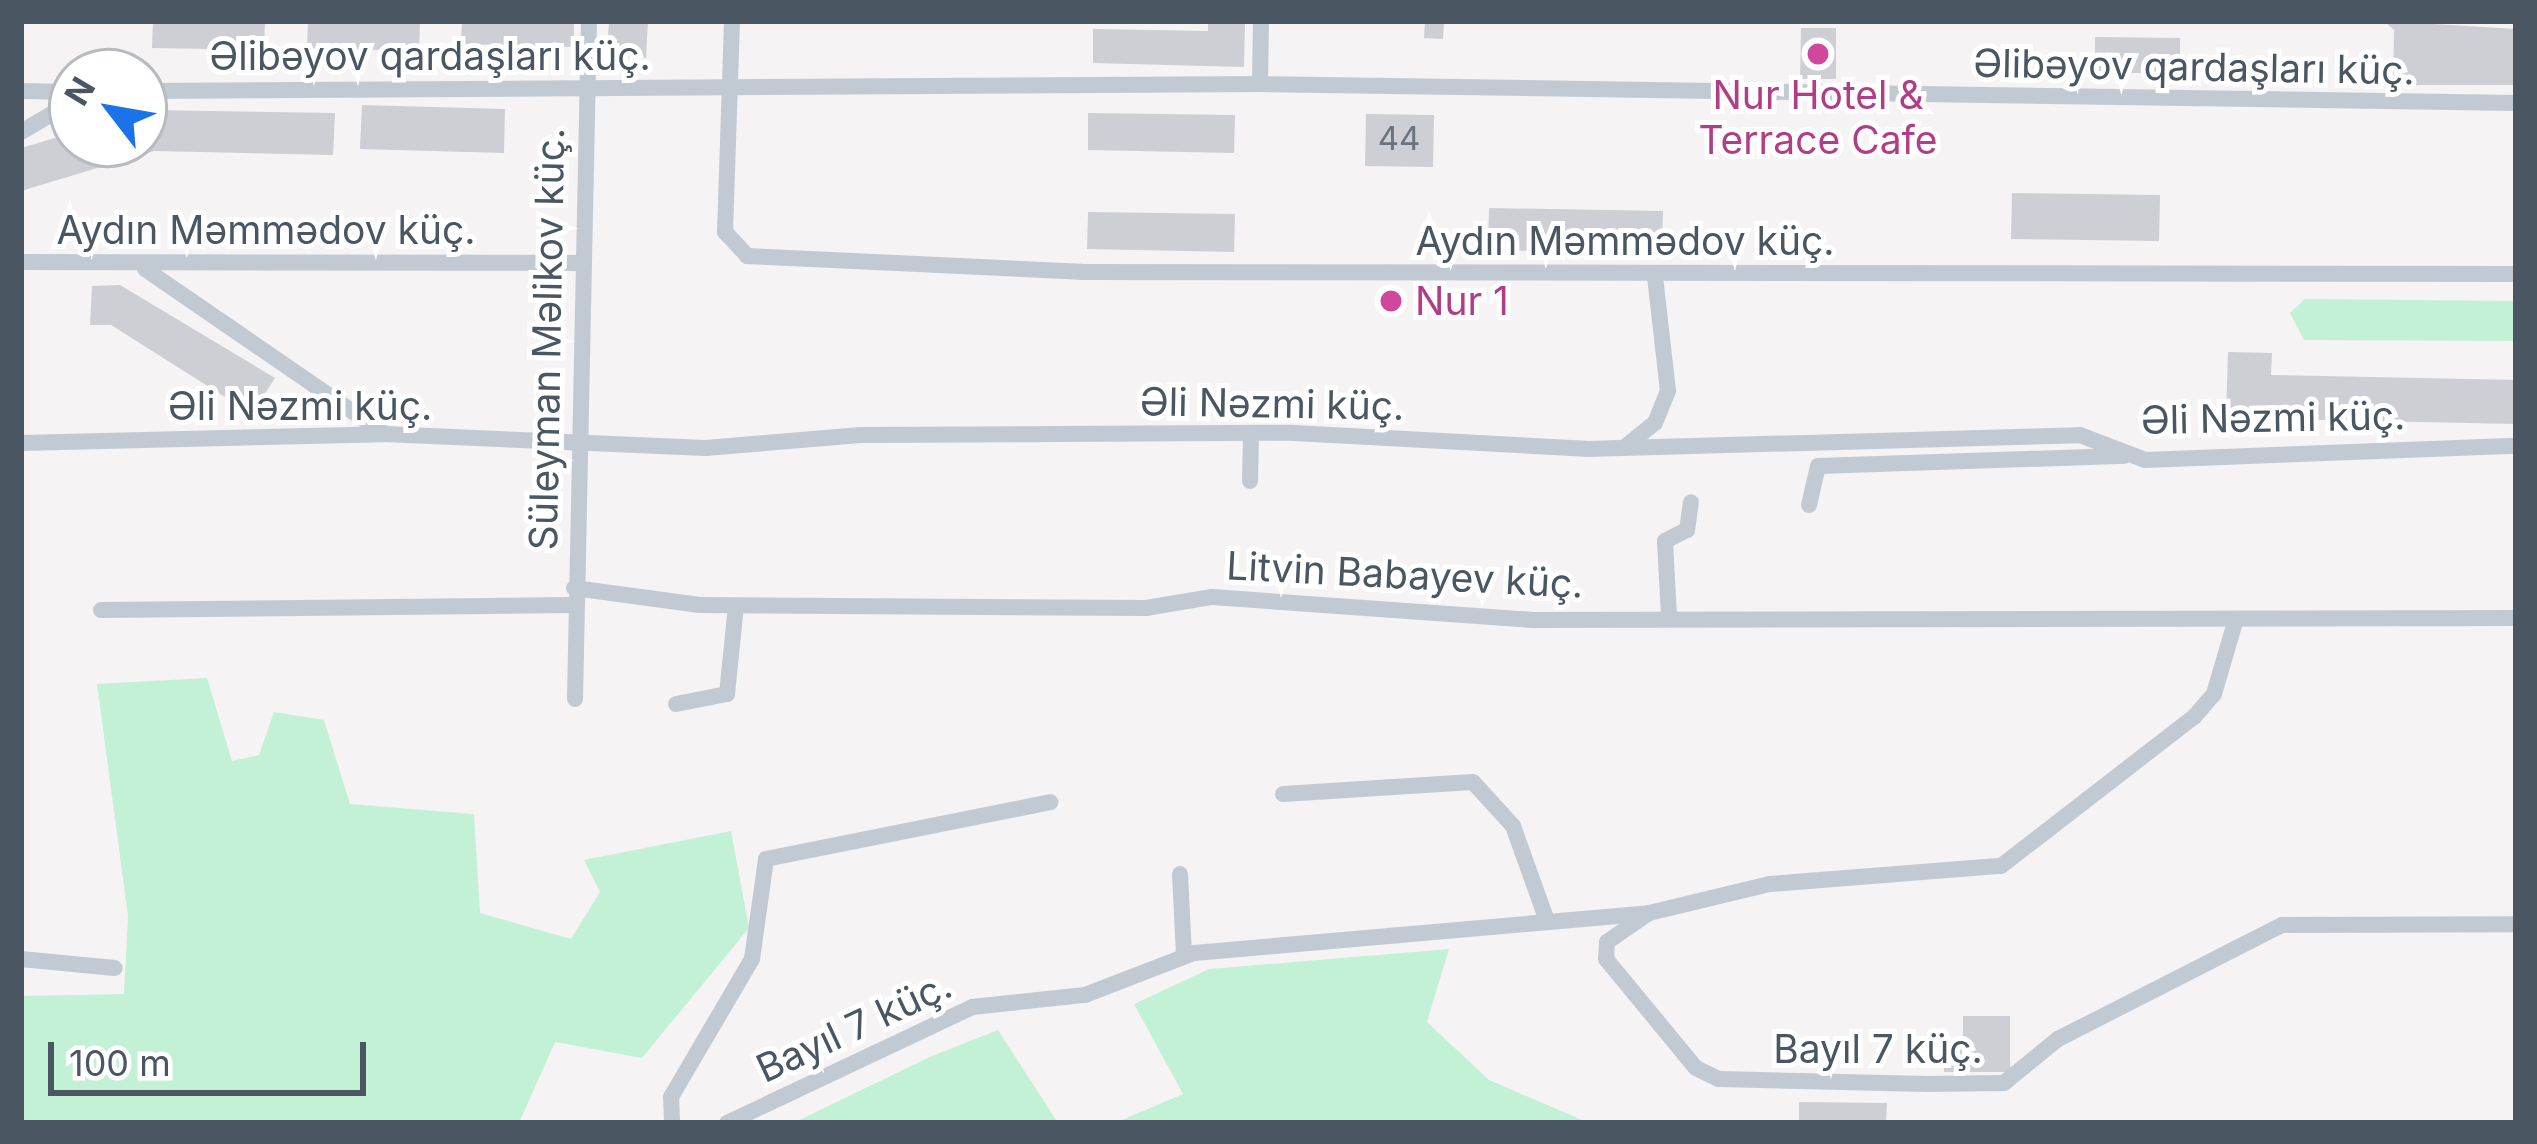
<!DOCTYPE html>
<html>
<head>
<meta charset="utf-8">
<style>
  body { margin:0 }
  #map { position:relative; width:2537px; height:1144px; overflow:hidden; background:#f5f3f3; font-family:Inter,sans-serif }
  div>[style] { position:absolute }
  .green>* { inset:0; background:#c3f1d5 }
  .building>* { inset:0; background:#cdcfd5 }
  .minor>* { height:16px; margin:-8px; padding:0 8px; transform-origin:8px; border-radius:8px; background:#c1cad2 }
  .dots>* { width:33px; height:33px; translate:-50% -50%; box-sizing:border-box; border:6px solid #fff; border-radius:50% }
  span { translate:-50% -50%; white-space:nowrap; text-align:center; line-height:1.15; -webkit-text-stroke:10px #fff; paint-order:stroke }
  .number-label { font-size:33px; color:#6b747e }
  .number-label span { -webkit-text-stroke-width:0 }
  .street-label { font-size:39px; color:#4a5661 }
  .hotel-label { font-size:39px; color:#b23c85 }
  .left { translate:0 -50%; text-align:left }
  .frame { position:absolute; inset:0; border:24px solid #4a5661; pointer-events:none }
  .north { position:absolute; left:48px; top:48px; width:120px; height:120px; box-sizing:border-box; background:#fff; border:3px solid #b7bbc0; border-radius:50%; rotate:301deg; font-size:33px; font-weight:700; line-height:48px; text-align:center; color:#4a5661 }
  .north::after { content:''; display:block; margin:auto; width:42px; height:54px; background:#1a73e8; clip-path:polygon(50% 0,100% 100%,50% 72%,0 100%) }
  .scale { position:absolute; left:48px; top:1042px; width:318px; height:54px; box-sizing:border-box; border:6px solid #4a5661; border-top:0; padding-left:15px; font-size:36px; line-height:42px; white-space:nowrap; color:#4a5661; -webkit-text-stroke:9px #fff; paint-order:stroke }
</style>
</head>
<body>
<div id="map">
  <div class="green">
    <div style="clip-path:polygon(2305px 299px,2514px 301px,2516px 341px,2304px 340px,2290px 313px)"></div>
    <div style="clip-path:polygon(207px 678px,232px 761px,259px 755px,274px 712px,324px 720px,350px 804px,474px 814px,480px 913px,571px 939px,600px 892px,584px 860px,731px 831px,749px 928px,642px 1058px,555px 1042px,519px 1123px,21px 1123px,21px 996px,124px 994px,128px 916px,97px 684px)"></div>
    <div style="clip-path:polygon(1449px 949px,1427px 1022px,1489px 1080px,1589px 1123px,1115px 1123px,1183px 1094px,1134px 1004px,1209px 969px)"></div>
    <div style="clip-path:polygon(998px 1030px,1058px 1123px,793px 1123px,932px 1056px)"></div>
  </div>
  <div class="building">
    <div style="clip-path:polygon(153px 21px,265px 21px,264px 50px,152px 48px)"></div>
    <div style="clip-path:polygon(308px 21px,420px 21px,419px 51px,307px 48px)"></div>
    <div style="clip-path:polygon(462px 21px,574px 21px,574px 47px,461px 44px)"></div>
    <div style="clip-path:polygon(609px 21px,648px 21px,646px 58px,607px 57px)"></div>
    <div style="clip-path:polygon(1208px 21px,1245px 21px,1244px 67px,1093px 63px,1093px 29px,1208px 31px)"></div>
    <div style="clip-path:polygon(1425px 21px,1444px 21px,1443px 39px,1424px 38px)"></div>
    <div style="clip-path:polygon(2384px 21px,2516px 29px,2516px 85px,2393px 85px,2394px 30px)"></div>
    <div style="clip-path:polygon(1801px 28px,1836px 28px,1836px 79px,1800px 79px)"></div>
    <div style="clip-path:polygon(2095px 37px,2180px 38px,2180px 73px,2095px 73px)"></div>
    <div style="clip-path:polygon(362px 105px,505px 109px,504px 153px,360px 149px)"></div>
    <div style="clip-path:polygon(150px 110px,335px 113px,333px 155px,154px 151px,21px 191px,21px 148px,72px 133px,72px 144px,144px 144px)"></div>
    <div style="clip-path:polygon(1088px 113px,1235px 115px,1234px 153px,1088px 150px)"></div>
    <div style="clip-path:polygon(1366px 114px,1434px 115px,1433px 167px,1365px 166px)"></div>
    <div style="clip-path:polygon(2012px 193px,2160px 195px,2159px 241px,2011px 239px)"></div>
    <div style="clip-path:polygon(1489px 208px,1663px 211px,1662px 253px,1488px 250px)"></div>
    <div style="clip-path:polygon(1088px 212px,1235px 214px,1234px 252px,1087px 249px)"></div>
    <div style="clip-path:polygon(120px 285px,275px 378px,252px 414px,111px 325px,90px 325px,92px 286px)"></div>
    <div style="clip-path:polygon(2228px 352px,2272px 353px,2271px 375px,2516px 380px,2516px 424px,2226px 418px)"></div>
    <div style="clip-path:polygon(1963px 1016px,2010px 1016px,2010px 1072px,1944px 1072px,1944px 1044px,1963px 1044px)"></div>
    <div style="clip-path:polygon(1799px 1102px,1887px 1103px,1886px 1123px,1799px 1123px)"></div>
  </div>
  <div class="minor">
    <div style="left:732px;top:21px;width:211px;rotate:91.9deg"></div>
    <div style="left:725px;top:232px;width:33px;rotate:47deg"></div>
    <div style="left:747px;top:256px;width:334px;rotate:2.7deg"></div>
    <div style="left:1081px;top:272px;width:1435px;rotate:0.08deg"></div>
    <div style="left:1260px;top:84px;width:63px;rotate:-89.1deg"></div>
    <div style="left:21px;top:91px;width:51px;rotate:1.1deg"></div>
    <div style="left:144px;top:91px;width:1116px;rotate:-0.36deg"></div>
    <div style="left:1260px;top:84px;width:1256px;rotate:0.87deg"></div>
    <div style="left:21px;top:132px;width:59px;rotate:-30.5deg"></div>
    <div style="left:21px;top:262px;width:561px;rotate:0.1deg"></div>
    <div style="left:145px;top:269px;width:290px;rotate:34.5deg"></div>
    <div style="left:21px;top:443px;width:363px;rotate:-1.4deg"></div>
    <div style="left:384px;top:434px;width:322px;rotate:2.5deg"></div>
    <div style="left:706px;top:448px;width:155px;rotate:-4.8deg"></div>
    <div style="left:860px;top:435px;width:434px;rotate:-0.3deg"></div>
    <div style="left:1294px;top:433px;width:292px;rotate:3.1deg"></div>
    <div style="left:1586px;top:449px;width:494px;rotate:-1.6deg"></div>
    <div style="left:2080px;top:435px;width:70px;rotate:21deg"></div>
    <div style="left:2145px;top:460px;width:371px;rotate:-2.2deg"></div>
    <div style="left:1625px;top:447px;width:38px;rotate:-39deg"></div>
    <div style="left:1655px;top:423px;width:35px;rotate:-68deg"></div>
    <div style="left:1668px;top:391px;width:115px;rotate:-96.5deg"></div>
    <div style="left:1250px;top:481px;width:47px;rotate:-88.8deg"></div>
    <div style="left:1809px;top:505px;width:40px;rotate:-77deg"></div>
    <div style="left:1818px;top:466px;width:307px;rotate:-1.9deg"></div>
    <div style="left:574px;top:588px;width:127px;rotate:7.7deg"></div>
    <div style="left:700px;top:605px;width:446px;rotate:0.4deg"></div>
    <div style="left:1146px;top:608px;width:67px;rotate:-9.5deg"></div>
    <div style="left:1212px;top:597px;width:325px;rotate:4.1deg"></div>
    <div style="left:1536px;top:620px;width:980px;rotate:-0.12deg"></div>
    <div style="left:101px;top:610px;width:472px;rotate:-0.6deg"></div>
    <div style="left:1669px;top:616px;width:75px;rotate:-93.1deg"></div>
    <div style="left:1665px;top:541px;width:25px;rotate:-27deg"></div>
    <div style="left:1687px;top:530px;width:28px;rotate:-82deg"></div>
    <div style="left:575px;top:699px;width:678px;rotate:-88.82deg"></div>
    <div style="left:676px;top:704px;width:52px;rotate:-11.1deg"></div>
    <div style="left:727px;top:694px;width:88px;rotate:-84.2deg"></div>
    <div style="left:1283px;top:794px;width:190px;rotate:-3.6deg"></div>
    <div style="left:1473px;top:782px;width:59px;rotate:47.7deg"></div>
    <div style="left:1513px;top:826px;width:98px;rotate:70.3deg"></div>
    <div style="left:1180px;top:874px;width:82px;rotate:87.2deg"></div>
    <div style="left:1649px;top:913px;width:51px;rotate:145.4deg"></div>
    <div style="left:1607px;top:942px;width:17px;rotate:93deg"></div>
    <div style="left:1606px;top:959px;width:141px;rotate:50.5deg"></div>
    <div style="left:1696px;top:1068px;width:25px;rotate:26deg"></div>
    <div style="left:1719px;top:1079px;width:208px;rotate:1.4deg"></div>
    <div style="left:1927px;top:1084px;width:77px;rotate:-0.7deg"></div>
    <div style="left:2004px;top:1083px;width:70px;rotate:-39.2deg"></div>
    <div style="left:2058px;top:1039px;width:251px;rotate:-27deg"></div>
    <div style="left:2282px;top:925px;width:234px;rotate:-0.2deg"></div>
    <div style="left:21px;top:959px;width:94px;rotate:5.5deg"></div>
    <div style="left:672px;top:1123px;width:26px;rotate:-92deg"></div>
    <div style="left:671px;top:1097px;width:160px;rotate:-59.6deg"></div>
    <div style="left:752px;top:959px;width:101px;rotate:-82deg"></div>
    <div style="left:766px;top:859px;width:290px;rotate:-11.3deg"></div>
    <div style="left:727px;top:1123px;width:271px;rotate:-25.3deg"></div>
    <div style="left:972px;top:1007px;width:114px;rotate:-6.1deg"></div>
    <div style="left:1085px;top:995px;width:117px;rotate:-21.1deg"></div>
    <div style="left:1194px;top:953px;width:457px;rotate:-5deg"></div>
    <div style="left:1649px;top:913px;width:124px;rotate:-13.5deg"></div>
    <div style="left:1770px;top:884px;width:232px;rotate:-4.5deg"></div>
    <div style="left:2001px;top:866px;width:244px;rotate:-37.7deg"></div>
    <div style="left:2194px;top:717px;width:30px;rotate:-49deg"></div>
    <div style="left:2214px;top:694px;width:75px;rotate:-73.7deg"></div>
  </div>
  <div class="dots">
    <div style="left:1818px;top:54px;background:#d1479c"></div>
    <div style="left:1391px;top:301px;background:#d1479c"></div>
  </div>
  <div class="number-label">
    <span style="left:1399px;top:139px">44</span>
  </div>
  <div class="street-label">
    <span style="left:430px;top:56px">Əlibəyov qardaşları küç.</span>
    <span style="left:2194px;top:67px;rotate:1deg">Əlibəyov qardaşları küç.</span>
    <span style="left:266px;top:230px">Aydın Məmmədov küç.</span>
    <span style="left:1625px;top:241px">Aydın Məmmədov küç.</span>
    <span style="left:547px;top:339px;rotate:-89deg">Süleyman Məlikov küç.</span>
    <span style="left:1272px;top:404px;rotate:1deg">Əli Nəzmi küç.</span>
    <span style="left:300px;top:406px">Əli Nəzmi küç.</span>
    <span style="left:2273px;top:418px;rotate:-1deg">Əli Nəzmi küç.</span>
    <span style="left:1405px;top:575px;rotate:3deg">Litvin Babayev küç.</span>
    <span style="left:854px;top:1027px;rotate:-25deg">Bayıl 7 küç.</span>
    <span style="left:1878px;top:1049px">Bayıl 7 küç.</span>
  </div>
  <div class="hotel-label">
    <span style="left:1818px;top:118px">Nur Hotel &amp;<br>Terrace Cafe</span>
    <span class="left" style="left:1415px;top:301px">Nur 1</span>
  </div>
  <div class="frame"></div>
  <div class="north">N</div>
  <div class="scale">100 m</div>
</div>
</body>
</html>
